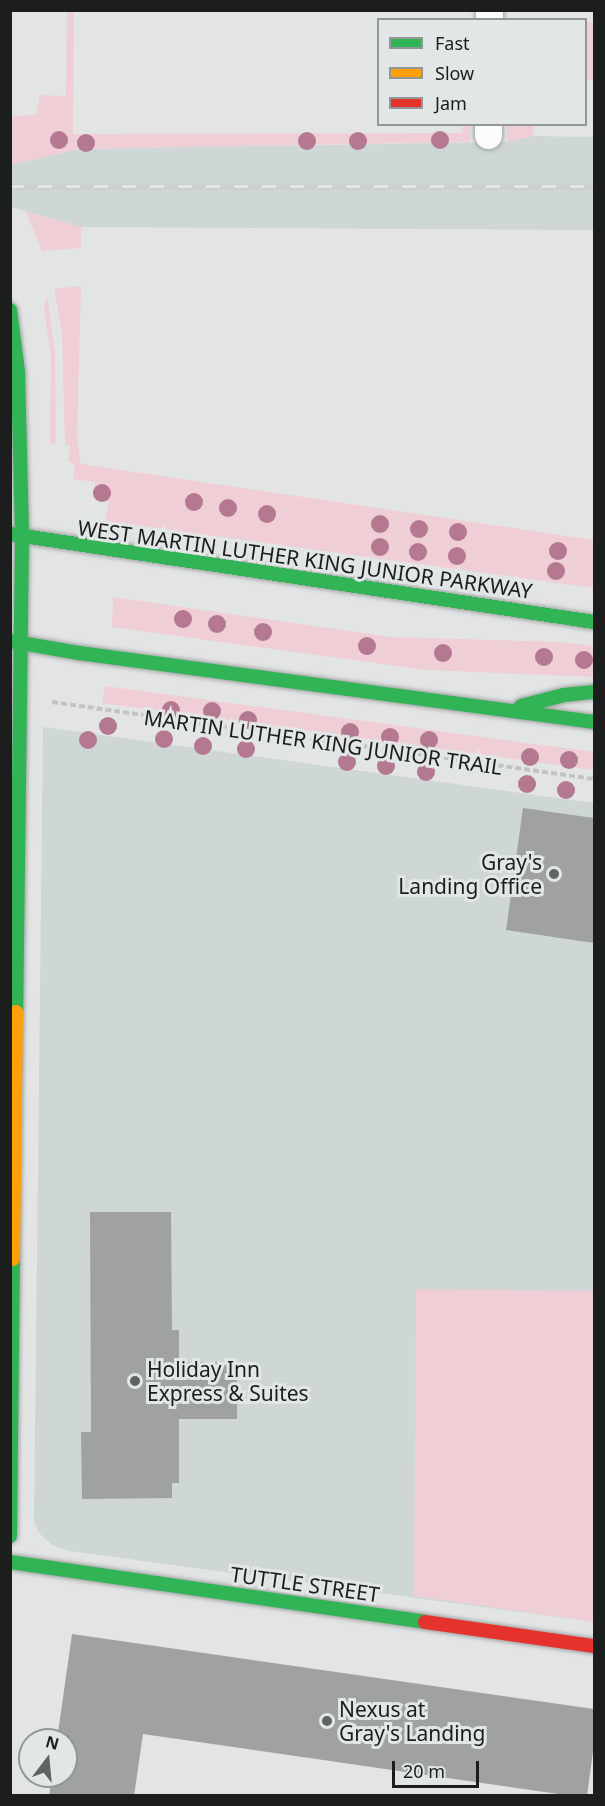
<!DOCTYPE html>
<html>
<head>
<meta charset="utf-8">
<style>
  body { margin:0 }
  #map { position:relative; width:605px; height:1806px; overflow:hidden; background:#e3e5e5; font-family:"Noto Sans",sans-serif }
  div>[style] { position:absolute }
  .built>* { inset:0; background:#cfd6d6 }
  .green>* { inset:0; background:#efced6 }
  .building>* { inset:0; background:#a0a1a1 }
  .path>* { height:4px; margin-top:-2px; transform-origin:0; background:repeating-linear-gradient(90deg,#c2c3c3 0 6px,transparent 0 9px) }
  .roads { filter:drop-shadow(0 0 2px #a2a4a4) drop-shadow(0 0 2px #a2a4a4) }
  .street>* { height:27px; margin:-13.5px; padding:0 13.5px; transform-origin:13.5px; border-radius:13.5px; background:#fbfbfb }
  .fast>* { height:14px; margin:-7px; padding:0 7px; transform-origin:7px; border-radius:7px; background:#30b455 }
  .slow>* { height:14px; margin:-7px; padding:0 7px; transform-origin:7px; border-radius:7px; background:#ff9f0a }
  .jam>* { height:14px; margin:-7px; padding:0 7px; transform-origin:7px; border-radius:7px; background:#e5322d }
  .rail>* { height:7px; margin-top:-3.5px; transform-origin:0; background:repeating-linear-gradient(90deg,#e2e6e6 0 14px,#cecfcf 0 28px); box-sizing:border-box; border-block:2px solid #cecfcf }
  .trees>* { width:18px; height:18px; margin:-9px; border-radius:50%; background:#b47890 }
  .dots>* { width:16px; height:16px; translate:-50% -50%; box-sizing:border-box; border:3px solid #e2e6e6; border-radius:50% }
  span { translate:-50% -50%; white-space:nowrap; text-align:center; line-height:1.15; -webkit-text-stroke:6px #e2e6e6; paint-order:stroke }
  .street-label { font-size:21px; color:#1c1d1d }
  .poi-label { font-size:21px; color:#1c1d1d }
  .right { translate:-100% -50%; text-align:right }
  .left { translate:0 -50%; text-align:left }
  .frame { position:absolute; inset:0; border:12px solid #1c1d1d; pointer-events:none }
  .legend { position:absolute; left:377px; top:18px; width:210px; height:108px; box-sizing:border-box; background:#e2e6e6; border:2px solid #939696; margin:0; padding:8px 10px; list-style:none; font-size:18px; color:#1c1d1d }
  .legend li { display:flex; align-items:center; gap:12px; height:30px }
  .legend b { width:30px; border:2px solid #939696 }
  .north { position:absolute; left:18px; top:1728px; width:60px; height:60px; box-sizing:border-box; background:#e2e6e6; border:2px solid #939696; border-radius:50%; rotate:16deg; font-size:16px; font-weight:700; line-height:24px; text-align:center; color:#1c1d1d }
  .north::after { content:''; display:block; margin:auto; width:21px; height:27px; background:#626363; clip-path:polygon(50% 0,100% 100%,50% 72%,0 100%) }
  .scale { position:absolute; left:392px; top:1761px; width:87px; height:27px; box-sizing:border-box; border:3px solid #1c1d1d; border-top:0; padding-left:8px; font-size:18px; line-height:21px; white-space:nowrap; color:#1c1d1d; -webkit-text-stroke:4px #e2e6e6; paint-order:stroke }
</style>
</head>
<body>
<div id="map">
  <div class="built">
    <div style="clip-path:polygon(533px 136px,594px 137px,594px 230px,81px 227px,11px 207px,10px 165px,78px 149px,507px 142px)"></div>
    <div style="clip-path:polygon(43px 727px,594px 803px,594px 1622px,69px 1551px,52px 1545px,38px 1532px,34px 1520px)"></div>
  </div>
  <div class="green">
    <div style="clip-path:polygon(67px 11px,74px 11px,73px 134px,462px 133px,463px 125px,470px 124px,470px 142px,78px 149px,11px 165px,11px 116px,36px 115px,40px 95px,66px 96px)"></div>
    <div style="clip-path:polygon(586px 22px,594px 22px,594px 80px,586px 80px)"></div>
    <div style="clip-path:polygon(507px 125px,533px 125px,533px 136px,507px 142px)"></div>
    <div style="clip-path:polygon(26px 212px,81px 227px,81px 248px,42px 251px)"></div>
    <div style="clip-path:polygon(81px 286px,77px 439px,81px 464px,594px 540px,594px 588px,105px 521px,109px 501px,93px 498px,95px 482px,73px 479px,75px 464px,68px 462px,70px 446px,65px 445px,62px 332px,54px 289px)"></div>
    <div style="clip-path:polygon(47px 295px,55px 352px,56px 444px,50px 443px,51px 356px,44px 310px)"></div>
    <div style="clip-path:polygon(113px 597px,391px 637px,561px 642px,594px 646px,594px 677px,427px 670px,112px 627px)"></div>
    <div style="clip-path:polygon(105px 686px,594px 752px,594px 770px,102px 703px)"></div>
    <div style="clip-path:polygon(416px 1289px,594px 1291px,594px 1622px,414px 1596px)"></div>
  </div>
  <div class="building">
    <div style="clip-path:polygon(523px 808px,594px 818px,594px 943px,506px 930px)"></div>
    <div style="clip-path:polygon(90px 1212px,171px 1212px,172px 1330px,179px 1330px,179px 1362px,237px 1362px,237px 1419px,179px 1419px,179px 1483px,172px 1483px,172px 1498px,82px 1499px,81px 1432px,91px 1432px)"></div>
    <div style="clip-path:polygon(72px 1634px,594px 1709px,594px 1744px,587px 1796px,572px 1796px,143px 1734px,134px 1796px,49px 1796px,52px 1776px,66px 1776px,66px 1740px,57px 1740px)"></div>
  </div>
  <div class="path">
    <div style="left:52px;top:702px;width:547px;rotate:8.09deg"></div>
  </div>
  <div class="roads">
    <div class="street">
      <div style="left:489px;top:20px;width:10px;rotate:-90deg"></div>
      <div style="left:488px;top:135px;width:11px;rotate:-90deg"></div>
    </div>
    <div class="fast">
      <div style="left:10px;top:310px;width:63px;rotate:82.6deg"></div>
      <div style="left:18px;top:372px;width:165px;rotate:88.6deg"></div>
      <div style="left:22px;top:537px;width:475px;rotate:90.7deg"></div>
      <div style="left:10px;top:534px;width:591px;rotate:8.57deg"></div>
      <div style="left:10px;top:641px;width:70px;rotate:9.9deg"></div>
      <div style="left:79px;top:653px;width:520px;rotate:7.63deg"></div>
      <div style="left:521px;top:706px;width:44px;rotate:-14.3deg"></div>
      <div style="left:564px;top:695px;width:30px;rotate:-6deg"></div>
      <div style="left:10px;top:1536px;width:277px;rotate:-89.4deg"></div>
      <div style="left:10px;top:1562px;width:419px;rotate:8.2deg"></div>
    </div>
    <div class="slow">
      <div style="left:13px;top:1259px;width:247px;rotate:-89.3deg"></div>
    </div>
    <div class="jam">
      <div style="left:425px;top:1622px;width:171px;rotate:8.1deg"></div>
    </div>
  </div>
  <div class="rail">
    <div style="left:10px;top:186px;width:584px"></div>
  </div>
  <div class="trees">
    <div style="left:59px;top:140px"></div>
    <div style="left:440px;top:140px"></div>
    <div style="left:307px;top:141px"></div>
    <div style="left:358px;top:141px"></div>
    <div style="left:86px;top:143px"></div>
    <div style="left:102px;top:493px"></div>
    <div style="left:194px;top:502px"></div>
    <div style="left:228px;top:508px"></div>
    <div style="left:267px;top:514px"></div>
    <div style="left:380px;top:524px"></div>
    <div style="left:419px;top:529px"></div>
    <div style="left:458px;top:532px"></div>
    <div style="left:380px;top:547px"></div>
    <div style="left:558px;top:551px"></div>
    <div style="left:418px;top:552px"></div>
    <div style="left:457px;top:556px"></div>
    <div style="left:556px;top:571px"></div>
    <div style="left:183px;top:619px"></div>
    <div style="left:217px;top:624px"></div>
    <div style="left:263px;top:632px"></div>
    <div style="left:367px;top:646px"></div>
    <div style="left:443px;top:653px"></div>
    <div style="left:544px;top:657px"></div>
    <div style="left:584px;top:660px"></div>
    <div style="left:171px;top:710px"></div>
    <div style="left:212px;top:711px"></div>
    <div style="left:248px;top:720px"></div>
    <div style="left:108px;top:726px"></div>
    <div style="left:350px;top:732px"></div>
    <div style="left:390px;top:737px"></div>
    <div style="left:164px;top:739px"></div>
    <div style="left:88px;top:740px"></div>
    <div style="left:429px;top:740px"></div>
    <div style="left:203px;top:746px"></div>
    <div style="left:246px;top:749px"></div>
    <div style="left:530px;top:757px"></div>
    <div style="left:569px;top:760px"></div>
    <div style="left:347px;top:762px"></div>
    <div style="left:386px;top:766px"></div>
    <div style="left:426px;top:772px"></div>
    <div style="left:527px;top:784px"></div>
    <div style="left:566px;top:790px"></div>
  </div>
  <div class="dots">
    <div style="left:554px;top:874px;background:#626363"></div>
    <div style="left:135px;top:1381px;background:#626363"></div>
    <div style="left:327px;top:1721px;background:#626363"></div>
  </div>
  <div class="street-label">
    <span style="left:305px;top:559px;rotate:8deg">WEST MARTIN LUTHER KING JUNIOR PARKWAY</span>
    <span style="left:323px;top:742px;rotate:8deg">MARTIN LUTHER KING JUNIOR TRAIL</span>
    <span style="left:305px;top:1584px;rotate:8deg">TUTTLE STREET</span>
  </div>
  <div class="poi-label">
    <span class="right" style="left:542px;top:874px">Gray's<br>Landing Office</span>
    <span class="left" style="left:147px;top:1381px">Holiday Inn<br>Express &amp; Suites</span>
    <span class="left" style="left:339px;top:1721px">Nexus at<br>Gray's Landing</span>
  </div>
  <div class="frame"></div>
  <ul class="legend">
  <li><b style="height:8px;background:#30b455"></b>Fast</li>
  <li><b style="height:8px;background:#ff9f0a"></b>Slow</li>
  <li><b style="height:8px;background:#e5322d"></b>Jam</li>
  </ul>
  <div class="north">N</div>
  <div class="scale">20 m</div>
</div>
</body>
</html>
